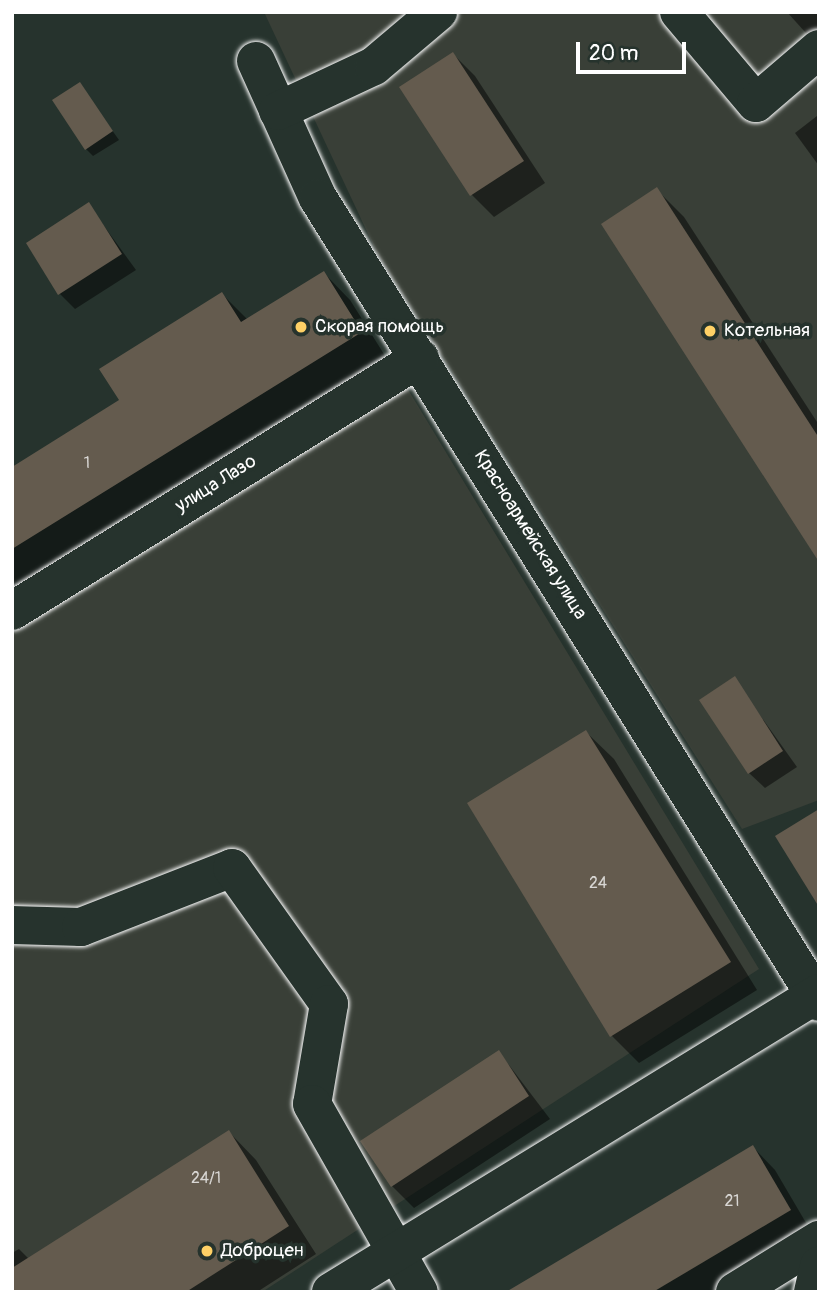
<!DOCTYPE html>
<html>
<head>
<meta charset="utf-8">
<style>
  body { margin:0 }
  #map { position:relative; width:831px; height:1304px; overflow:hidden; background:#26332d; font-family:Pangolin,sans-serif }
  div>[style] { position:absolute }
  .built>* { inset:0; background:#393f37 }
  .shadow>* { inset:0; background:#0007 }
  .building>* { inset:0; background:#645b4e }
  .roads { filter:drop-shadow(0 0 2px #fff) drop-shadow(0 0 2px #fff) }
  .minor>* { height:38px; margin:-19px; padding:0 19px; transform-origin:19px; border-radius:19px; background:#26332d }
  .dots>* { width:19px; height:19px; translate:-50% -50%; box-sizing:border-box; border:4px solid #26332d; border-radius:50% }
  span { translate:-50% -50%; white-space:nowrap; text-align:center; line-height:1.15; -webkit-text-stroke:7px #26332d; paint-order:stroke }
  .number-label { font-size:16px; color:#d8d6d3 }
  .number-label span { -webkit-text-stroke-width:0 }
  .poi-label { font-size:19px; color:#fff }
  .left { translate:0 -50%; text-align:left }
  .street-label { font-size:19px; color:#fff }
  .frame { position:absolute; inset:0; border:14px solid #fff; pointer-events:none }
  .scale { position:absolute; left:576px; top:42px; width:110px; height:32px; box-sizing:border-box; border:4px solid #fff; border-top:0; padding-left:9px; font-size:21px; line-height:24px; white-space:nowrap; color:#fff; -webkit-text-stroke:5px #26332d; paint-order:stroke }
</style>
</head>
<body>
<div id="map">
  <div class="built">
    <div style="clip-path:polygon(264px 12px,819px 12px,819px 800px,742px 829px,378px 255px)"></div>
    <div style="clip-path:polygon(404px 383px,759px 969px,262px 1292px,12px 1292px,12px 633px)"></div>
  </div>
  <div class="shadow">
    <div style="clip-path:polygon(787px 12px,819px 12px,819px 47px,805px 32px)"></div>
    <div style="clip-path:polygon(453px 54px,475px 76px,545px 183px,494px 217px,472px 195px)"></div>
    <div style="clip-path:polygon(79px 84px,119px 140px,93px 156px,86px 149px)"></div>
    <div style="clip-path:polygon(817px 116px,819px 118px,819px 166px,795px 133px)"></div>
    <div style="clip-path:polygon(657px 190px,684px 217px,819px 425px,819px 559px)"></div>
    <div style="clip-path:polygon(88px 204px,136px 270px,75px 309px,60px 294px)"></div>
    <div style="clip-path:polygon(324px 273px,350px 300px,387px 359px,12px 592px,12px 469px,121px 401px,222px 294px,248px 320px)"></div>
    <div style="clip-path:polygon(734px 679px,797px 767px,765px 788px,749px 773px)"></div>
    <div style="clip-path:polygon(586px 732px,614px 759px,757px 990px,639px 1063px,612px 1036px)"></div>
    <div style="clip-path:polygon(499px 1052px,550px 1119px,414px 1208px,392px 1186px)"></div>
    <div style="clip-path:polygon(229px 1132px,256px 1160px,316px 1254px,257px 1292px,12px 1292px,12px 1253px,19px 1249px,29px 1259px)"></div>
    <div style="clip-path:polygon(753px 1147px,775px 1170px,812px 1233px,712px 1292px,510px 1292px)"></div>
  </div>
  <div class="building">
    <div style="clip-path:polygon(453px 52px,524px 161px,470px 196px,399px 87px)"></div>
    <div style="clip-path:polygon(80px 82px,113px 131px,85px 150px,52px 100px)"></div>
    <div style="clip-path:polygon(657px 187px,819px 438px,819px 562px,601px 224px)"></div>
    <div style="clip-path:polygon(89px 202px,122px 254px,58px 295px,26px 243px)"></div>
    <div style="clip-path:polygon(324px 271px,362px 332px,12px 549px,12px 467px,119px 400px,99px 369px,222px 292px,241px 322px)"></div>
    <div style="clip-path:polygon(735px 676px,783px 751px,748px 774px,699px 700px)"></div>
    <div style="clip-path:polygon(586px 730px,731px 962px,610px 1037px,467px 803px)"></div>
    <div style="clip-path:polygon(819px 809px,819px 907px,775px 836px)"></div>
    <div style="clip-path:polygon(499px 1050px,529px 1096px,391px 1187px,360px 1141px)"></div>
    <div style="clip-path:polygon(229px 1130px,289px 1226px,186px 1292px,12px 1292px,12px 1268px)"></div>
    <div style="clip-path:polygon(753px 1145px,791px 1210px,653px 1292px,506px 1292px)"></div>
  </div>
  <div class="roads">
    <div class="minor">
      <div style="left:679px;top:12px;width:119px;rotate:49.8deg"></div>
      <div style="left:756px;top:103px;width:83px;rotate:-40.6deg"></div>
      <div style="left:256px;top:61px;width:150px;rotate:65.7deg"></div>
      <div style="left:318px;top:198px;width:947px;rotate:58.07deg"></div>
      <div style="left:278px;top:111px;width:106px;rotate:-25.1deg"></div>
      <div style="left:374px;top:66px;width:84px;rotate:-40.2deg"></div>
      <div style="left:12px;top:611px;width:480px;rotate:-31.8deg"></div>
      <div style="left:12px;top:925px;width:69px;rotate:1.7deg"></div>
      <div style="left:81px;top:927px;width:162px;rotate:-21.3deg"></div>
      <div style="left:232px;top:868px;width:167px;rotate:54.5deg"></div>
      <div style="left:329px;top:1004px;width:101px;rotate:99.6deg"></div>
      <div style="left:312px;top:1104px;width:216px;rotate:60.4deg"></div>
      <div style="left:331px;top:1292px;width:572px;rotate:-31.5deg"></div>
      <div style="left:735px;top:1292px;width:99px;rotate:-31.8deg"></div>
      <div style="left:813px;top:1292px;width:27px;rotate:-77deg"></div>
    </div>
  </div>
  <div class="dots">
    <div style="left:301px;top:327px;background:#ffd166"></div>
    <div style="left:710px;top:331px;background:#ffd166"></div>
    <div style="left:207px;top:1251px;background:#ffd166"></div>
  </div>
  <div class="number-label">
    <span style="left:87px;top:463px">1</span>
    <span style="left:598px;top:883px">24</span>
    <span style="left:206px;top:1178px">24/1</span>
    <span style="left:732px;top:1201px">21</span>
  </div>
  <div class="poi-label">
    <span class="left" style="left:315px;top:327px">Скорая помощь</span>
    <span class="left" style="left:724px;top:331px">Котельная</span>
    <span class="left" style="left:221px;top:1251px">Доброцен</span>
  </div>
  <div class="street-label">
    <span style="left:216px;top:484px;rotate:-32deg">улица Лазо</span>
    <span style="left:530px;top:535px;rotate:58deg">Красноармейская улица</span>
  </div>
  <div class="frame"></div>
  <div class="scale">20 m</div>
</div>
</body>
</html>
